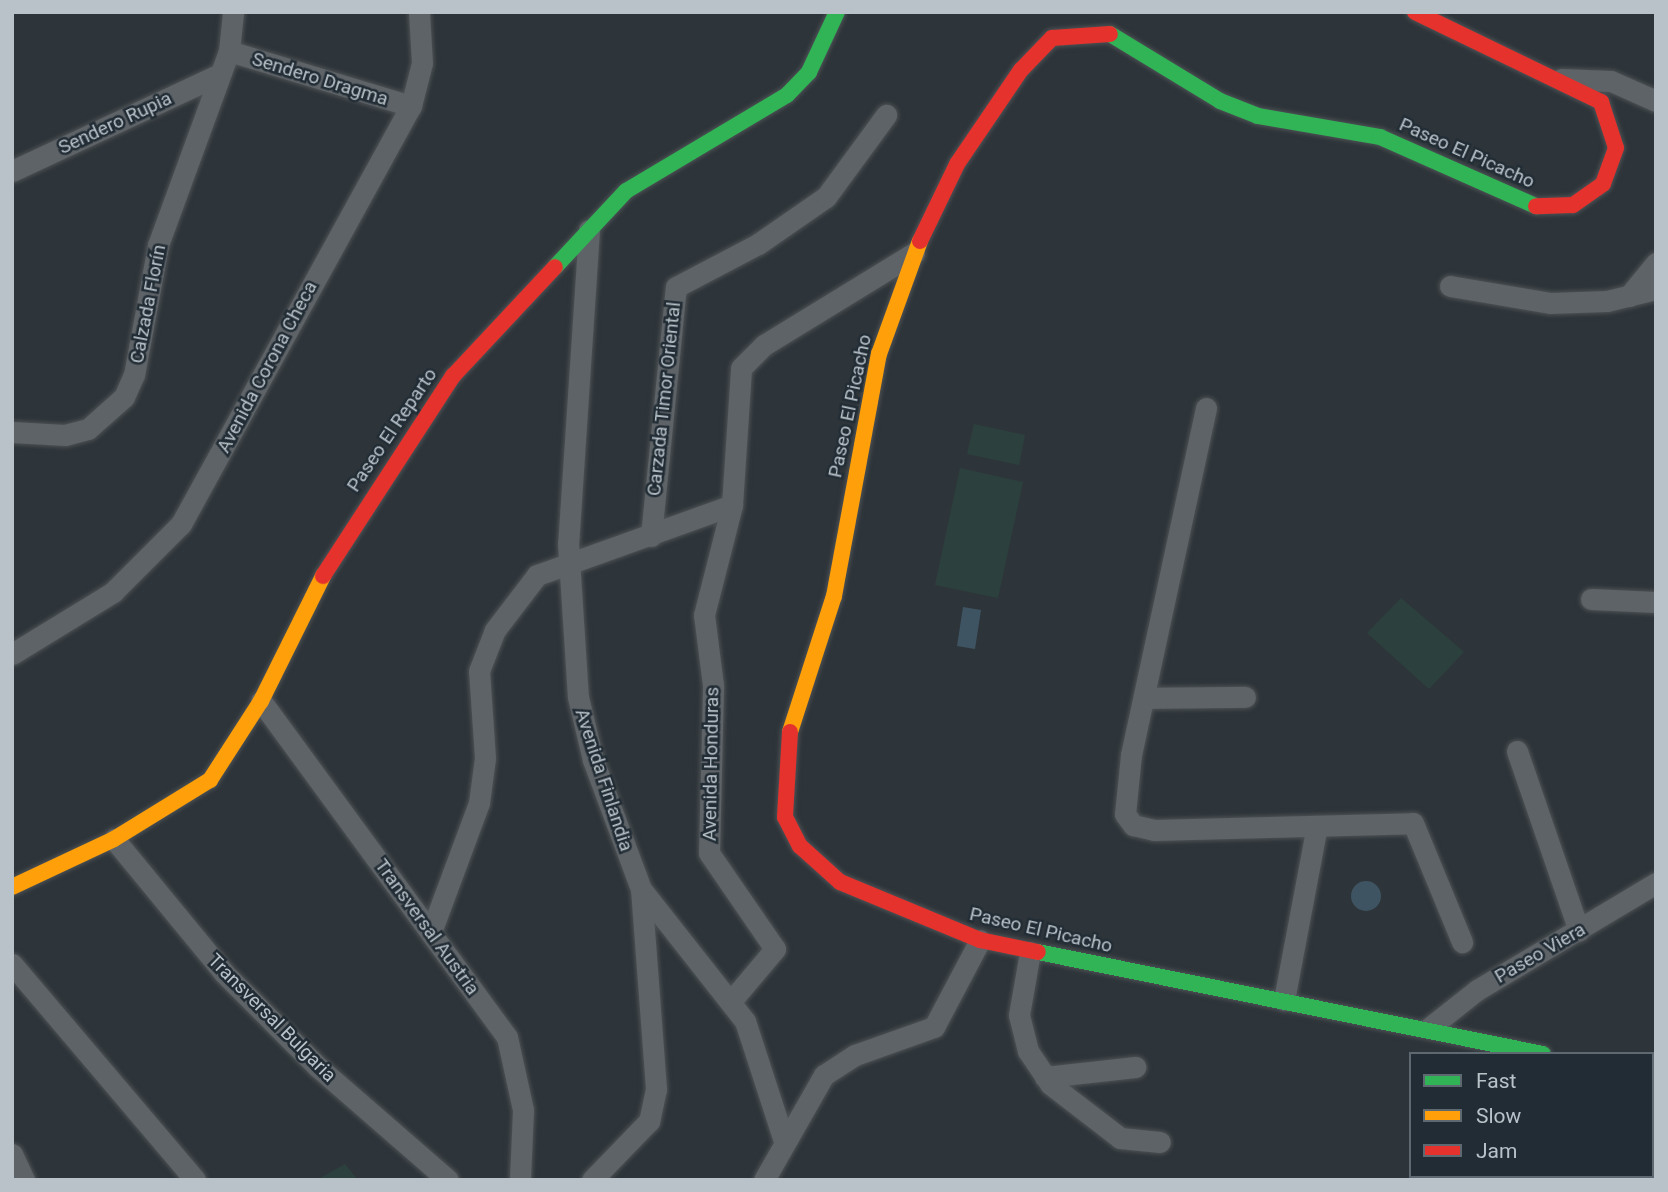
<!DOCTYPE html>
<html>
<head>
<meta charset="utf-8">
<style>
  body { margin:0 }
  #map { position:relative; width:1668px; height:1192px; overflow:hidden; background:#2e353a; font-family:Roboto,sans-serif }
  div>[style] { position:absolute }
  .green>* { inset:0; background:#2c403e }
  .water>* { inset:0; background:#3e5462 }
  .round { border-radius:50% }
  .roads { filter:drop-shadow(0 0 2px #4c5154) drop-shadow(0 0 2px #4c5154) }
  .street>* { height:21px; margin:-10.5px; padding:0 10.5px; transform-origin:10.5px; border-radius:10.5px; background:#5e6368 }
  .fast>* { height:16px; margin:-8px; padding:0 8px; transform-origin:8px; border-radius:8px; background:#30b455 }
  .slow>* { height:16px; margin:-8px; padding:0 8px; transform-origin:8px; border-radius:8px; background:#ff9f0a }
  .jam>* { height:16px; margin:-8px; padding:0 8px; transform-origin:8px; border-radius:8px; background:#e5322d }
  span { translate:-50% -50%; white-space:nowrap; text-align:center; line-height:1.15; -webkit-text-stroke:5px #212c34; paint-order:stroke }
  .street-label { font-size:19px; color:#b9c2c9 }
  .frame { position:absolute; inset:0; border:14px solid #b9c2c9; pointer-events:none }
  .legend { position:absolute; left:1409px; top:1052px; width:245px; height:126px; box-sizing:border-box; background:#212c34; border:2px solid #5e6870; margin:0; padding:9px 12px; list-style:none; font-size:21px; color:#b9c2c9 }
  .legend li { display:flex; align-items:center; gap:14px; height:35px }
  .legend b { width:35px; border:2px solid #5e6870 }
</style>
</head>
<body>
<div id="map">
  <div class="green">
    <div style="clip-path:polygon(974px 424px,1025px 435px,1019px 465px,967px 454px)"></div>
    <div style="clip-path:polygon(960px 468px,1023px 482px,998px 598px,935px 585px)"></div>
    <div style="clip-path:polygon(1401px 598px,1464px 652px,1429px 689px,1367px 633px)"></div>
    <div style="clip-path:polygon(345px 1164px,358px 1180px,317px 1180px)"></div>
  </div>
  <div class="water">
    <div style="clip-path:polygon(963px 607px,981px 610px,975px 649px,957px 646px)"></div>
    <div class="round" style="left:1351px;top:881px;width:30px;height:30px"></div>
  </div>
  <div class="roads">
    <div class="street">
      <div style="left:229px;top:51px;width:190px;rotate:16.8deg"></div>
      <div style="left:1561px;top:79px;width:50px;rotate:2.3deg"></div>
      <div style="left:1611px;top:81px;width:49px;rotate:24deg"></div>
      <div style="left:12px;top:171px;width:227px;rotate:-25deg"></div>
      <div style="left:589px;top:230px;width:314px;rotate:93.8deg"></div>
      <div style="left:568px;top:543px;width:154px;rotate:86.3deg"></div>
      <div style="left:578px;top:697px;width:65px;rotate:76.6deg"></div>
      <div style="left:593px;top:760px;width:138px;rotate:69.6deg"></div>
      <div style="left:641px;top:889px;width:201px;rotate:85.7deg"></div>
      <div style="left:656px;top:1089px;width:33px;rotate:102deg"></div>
      <div style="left:649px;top:1121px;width:82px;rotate:134deg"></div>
      <div style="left:1450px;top:286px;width:101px;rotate:9.6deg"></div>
      <div style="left:1550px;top:303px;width:57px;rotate:-2deg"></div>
      <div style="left:1607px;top:301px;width:50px;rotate:-13.8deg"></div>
      <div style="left:1629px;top:296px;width:43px;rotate:-50.7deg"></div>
      <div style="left:1206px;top:408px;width:355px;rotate:102.2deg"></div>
      <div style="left:1131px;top:755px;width:59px;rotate:95.8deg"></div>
      <div style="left:1125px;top:814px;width:14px;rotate:54deg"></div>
      <div style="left:1133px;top:825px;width:22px;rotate:13deg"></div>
      <div style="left:1154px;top:830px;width:259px;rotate:-1.5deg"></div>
      <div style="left:1413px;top:823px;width:129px;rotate:67.6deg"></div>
      <div style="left:12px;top:432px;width:53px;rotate:3.2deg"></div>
      <div style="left:65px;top:435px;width:24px;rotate:-15deg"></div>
      <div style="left:88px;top:429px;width:48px;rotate:-41.6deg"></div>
      <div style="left:124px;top:397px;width:24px;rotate:-66deg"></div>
      <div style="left:134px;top:375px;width:132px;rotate:-79.5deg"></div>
      <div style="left:158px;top:245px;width:207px;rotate:-69.9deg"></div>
      <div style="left:229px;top:51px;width:39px;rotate:-84deg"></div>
      <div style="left:651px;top:536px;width:250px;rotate:-84.3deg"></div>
      <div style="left:676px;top:287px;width:93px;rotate:-27.7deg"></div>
      <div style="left:758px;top:244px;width:83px;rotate:-34.7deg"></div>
      <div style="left:826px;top:197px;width:102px;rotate:-53.8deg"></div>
      <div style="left:1591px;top:599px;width:65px;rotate:2.6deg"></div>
      <div style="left:12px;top:654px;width:119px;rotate:-31.5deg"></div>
      <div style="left:113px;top:592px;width:96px;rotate:-45deg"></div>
      <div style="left:181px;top:524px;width:477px;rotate:-61.2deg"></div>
      <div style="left:411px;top:106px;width:44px;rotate:-75.7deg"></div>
      <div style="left:422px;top:63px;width:51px;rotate:-93.4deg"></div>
      <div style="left:1145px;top:698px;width:100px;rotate:-0.6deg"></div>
      <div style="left:261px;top:701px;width:416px;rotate:53.8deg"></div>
      <div style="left:507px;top:1037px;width:75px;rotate:77.6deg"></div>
      <div style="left:523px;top:1110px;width:70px;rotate:92.5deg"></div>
      <div style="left:1517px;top:751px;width:190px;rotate:71deg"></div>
      <div style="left:114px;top:839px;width:173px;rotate:50.6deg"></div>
      <div style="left:224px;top:973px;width:133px;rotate:45deg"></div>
      <div style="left:318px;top:1067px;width:172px;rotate:41deg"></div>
      <div style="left:641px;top:889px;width:168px;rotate:51.8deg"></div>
      <div style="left:745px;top:1021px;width:123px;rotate:72deg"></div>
      <div style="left:431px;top:932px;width:138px;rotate:-69.6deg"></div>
      <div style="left:479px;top:803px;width:45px;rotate:-82.4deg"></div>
      <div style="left:485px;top:758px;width:87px;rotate:-93.9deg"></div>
      <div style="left:479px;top:671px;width:44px;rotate:-68.7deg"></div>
      <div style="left:495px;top:630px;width:69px;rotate:-52.6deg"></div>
      <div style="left:537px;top:575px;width:207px;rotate:-19.7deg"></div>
      <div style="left:1030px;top:952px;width:64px;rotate:99.9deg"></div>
      <div style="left:1019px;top:1015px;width:37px;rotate:76deg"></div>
      <div style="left:1028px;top:1051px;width:40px;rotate:56deg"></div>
      <div style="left:1050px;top:1084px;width:88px;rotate:37.6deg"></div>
      <div style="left:1120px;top:1138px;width:40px;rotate:5.7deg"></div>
      <div style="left:12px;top:964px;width:283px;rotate:49.7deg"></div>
      <div style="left:732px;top:1000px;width:67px;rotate:-49.9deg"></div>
      <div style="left:775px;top:949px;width:116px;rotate:-124.5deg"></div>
      <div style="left:709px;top:853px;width:168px;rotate:-88.6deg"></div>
      <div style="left:713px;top:685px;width:71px;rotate:-97.3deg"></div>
      <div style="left:704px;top:615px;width:114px;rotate:-75.7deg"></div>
      <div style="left:732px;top:505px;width:137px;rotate:-86.2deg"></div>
      <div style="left:741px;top:368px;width:33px;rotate:-45deg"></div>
      <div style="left:764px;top:345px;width:176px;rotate:-31.5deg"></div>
      <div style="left:1284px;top:1000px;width:177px;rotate:-79.3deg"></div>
      <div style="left:1429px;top:1028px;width:61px;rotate:-38.4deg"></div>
      <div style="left:1477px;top:990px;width:209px;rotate:-30.9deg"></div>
      <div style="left:1045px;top:1077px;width:91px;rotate:-6.3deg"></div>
      <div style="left:1652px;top:1077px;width:4px"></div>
      <div style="left:12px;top:1154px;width:29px;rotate:65deg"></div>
      <div style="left:1652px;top:1167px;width:4px"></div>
      <div style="left:764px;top:1180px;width:121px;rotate:-60.3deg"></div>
      <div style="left:824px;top:1075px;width:37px;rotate:-33deg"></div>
      <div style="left:855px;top:1055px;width:84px;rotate:-19.5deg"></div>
      <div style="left:934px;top:1027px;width:98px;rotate:-62.1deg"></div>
    </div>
    <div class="fast">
      <div style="left:1110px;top:34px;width:129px;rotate:31.3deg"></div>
      <div style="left:1220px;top:101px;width:41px;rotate:21.5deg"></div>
      <div style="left:1258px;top:116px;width:124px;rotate:9.8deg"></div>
      <div style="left:1380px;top:137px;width:171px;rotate:23.9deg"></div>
      <div style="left:555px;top:267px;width:104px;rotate:-46.9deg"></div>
      <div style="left:626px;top:191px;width:187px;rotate:-30.8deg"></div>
      <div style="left:787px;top:95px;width:32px;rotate:-46deg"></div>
      <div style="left:809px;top:72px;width:66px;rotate:-65deg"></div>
      <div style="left:1038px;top:952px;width:515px;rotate:11.42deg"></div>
      <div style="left:1595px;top:1180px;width:4px;rotate:-63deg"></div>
    </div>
    <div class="slow">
      <div style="left:790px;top:732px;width:143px;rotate:-72.1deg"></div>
      <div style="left:834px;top:596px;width:246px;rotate:-79.5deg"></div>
      <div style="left:879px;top:354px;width:120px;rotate:-70.1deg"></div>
      <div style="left:12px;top:887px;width:113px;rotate:-25.2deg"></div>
      <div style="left:114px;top:839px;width:113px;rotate:-31.6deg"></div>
      <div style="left:210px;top:780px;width:94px;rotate:-57.2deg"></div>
      <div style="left:261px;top:701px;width:140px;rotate:-63.6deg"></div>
    </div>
    <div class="jam">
      <div style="left:1415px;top:12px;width:207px;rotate:25.8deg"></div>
      <div style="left:1601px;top:102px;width:48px;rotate:71.9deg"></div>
      <div style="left:1616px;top:148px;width:38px;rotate:110deg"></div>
      <div style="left:1603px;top:184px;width:37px;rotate:145deg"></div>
      <div style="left:1573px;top:205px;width:37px;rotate:178deg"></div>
      <div style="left:920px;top:241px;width:85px;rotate:-64.3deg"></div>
      <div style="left:957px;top:164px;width:114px;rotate:-55.8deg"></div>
      <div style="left:1021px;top:70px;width:45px;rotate:-45.9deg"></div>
      <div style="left:1052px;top:38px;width:58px;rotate:-3.9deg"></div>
      <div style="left:323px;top:576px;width:239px;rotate:-57deg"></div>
      <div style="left:453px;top:376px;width:149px;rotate:-46.9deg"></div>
      <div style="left:790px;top:732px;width:85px;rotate:93.4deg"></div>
      <div style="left:785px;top:817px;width:33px;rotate:63deg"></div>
      <div style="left:800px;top:846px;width:54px;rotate:42deg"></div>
      <div style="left:840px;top:882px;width:152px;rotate:22.5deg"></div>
      <div style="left:980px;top:940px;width:59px;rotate:11.7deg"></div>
    </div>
  </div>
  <div class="street-label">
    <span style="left:320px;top:79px;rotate:17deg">Sendero Dragma</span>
    <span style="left:115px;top:123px;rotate:-25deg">Sendero Rupia</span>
    <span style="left:1467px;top:153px;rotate:24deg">Paseo El Picacho</span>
    <span style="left:148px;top:304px;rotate:-79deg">Calzada Florín</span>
    <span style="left:267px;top:367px;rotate:-62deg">Avenida Corona Checa</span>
    <span style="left:664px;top:399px;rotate:-84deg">Carzada Timor Oriental</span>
    <span style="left:850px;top:406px;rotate:-78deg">Paseo El Picacho</span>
    <span style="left:392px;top:430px;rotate:-56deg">Paseo El Reparto</span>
    <span style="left:711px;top:764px;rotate:-89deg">Avenida Honduras</span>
    <span style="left:604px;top:780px;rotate:72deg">Avenida Finlandia</span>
    <span style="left:427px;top:927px;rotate:54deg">Transversal Austria</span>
    <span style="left:1041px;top:930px;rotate:13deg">Paseo El Picacho</span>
    <span style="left:1540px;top:953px;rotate:-30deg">Paseo Viera</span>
    <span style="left:272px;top:1018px;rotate:45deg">Transversal Bulgaria</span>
  </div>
  <div class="frame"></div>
  <ul class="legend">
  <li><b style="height:9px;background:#30b455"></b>Fast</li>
  <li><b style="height:9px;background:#ff9f0a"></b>Slow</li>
  <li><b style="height:9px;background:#e5322d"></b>Jam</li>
  </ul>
</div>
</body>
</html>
